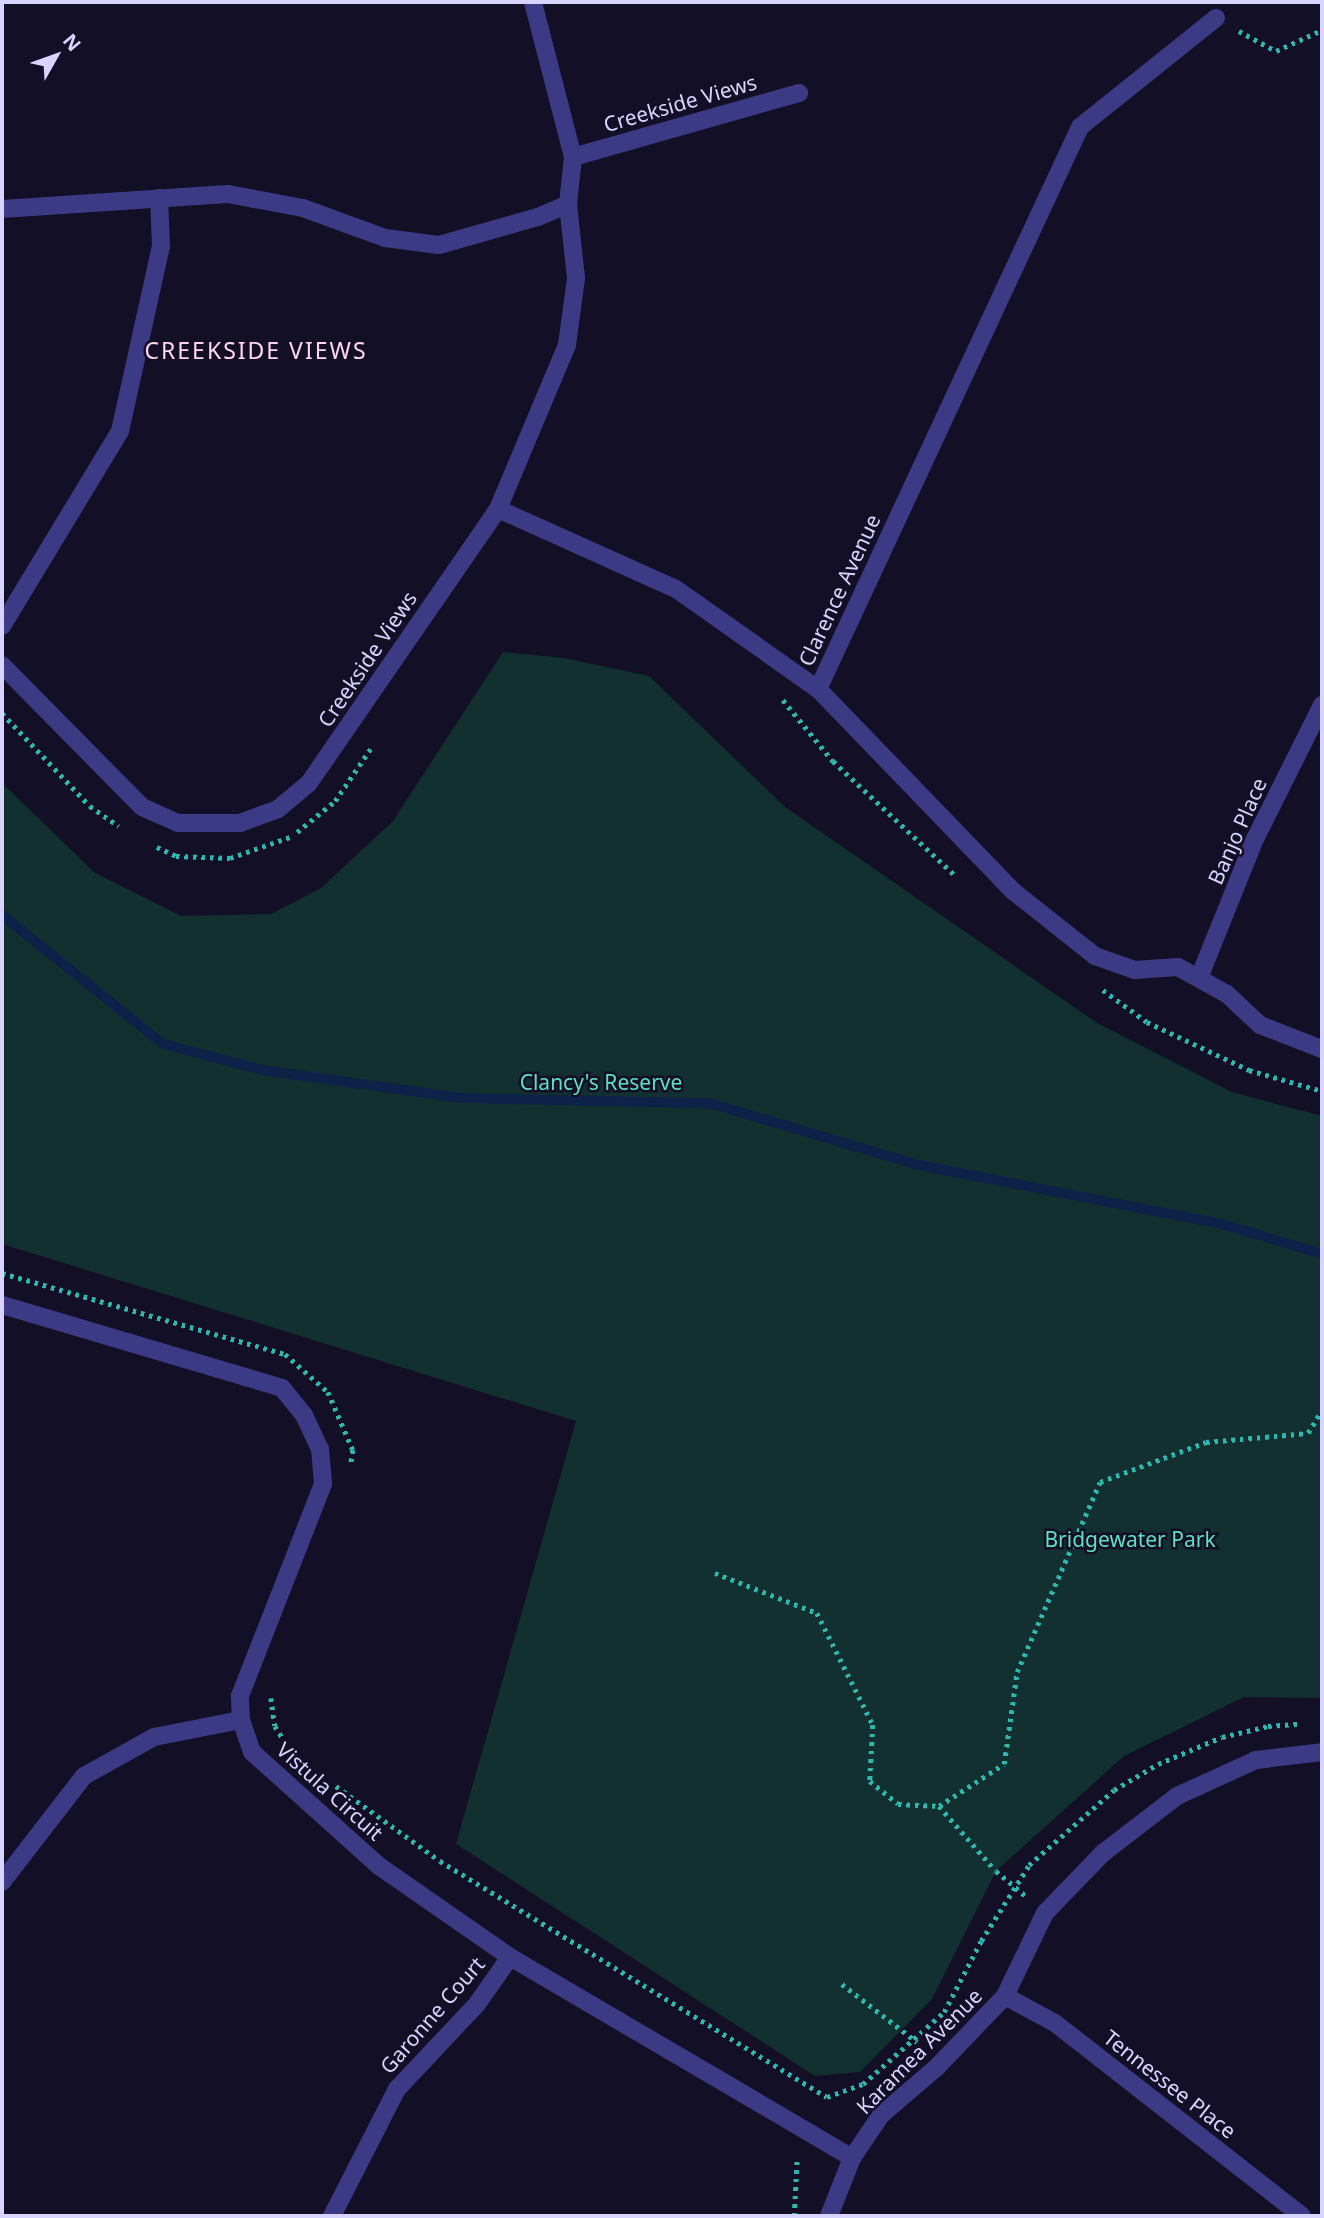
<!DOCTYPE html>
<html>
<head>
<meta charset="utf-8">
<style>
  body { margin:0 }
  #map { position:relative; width:1324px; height:2218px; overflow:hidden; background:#130f26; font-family:"Noto Sans",sans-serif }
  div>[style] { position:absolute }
  .green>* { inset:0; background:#12302f }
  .stream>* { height:10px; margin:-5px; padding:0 5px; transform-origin:5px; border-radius:5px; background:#0c2248 }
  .path>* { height:4.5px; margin-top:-2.25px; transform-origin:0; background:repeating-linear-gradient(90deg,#2fb8b0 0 3.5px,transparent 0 8.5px) }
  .minor>* { height:18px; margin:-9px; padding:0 9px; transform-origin:9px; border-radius:9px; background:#3d3a85 }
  span { translate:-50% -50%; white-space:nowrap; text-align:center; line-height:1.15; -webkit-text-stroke:5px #130f26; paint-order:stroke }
  .street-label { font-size:21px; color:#d9d4ff }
  .park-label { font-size:21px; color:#5fe0c0 }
  .neighbourhood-label { font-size:23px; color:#ffd6f0; letter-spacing:2px }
  .frame { position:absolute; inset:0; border:4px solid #d9d4ff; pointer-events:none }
  .north { position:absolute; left:21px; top:21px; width:70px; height:70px; -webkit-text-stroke:5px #130f26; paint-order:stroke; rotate:50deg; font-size:19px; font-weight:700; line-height:28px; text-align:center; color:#d9d4ff }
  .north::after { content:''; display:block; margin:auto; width:24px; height:32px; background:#d9d4ff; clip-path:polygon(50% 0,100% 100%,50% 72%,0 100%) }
</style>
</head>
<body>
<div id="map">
  <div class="green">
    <div style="clip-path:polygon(503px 652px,564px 658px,649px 676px,785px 807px,1097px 1023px,1232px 1092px,1322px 1116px,1322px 1698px,1244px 1697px,1124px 1756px,996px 1871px,932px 1999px,860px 2072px,815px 2076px,456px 1844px,576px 1421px,2px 1244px,2px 783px,95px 873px,181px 916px,271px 914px,321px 888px,393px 821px)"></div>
  </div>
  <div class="stream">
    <div style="left:2px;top:915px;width:206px;rotate:38.7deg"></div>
    <div style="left:163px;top:1044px;width:102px;rotate:14.7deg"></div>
    <div style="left:262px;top:1070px;width:202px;rotate:8deg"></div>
    <div style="left:462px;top:1098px;width:247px;rotate:1.2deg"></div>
    <div style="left:709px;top:1103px;width:218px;rotate:16.5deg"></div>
    <div style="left:918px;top:1165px;width:310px;rotate:11deg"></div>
    <div style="left:1222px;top:1224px;width:104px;rotate:16.7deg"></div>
  </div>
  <div class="path">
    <div style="left:1239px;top:31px;width:42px;rotate:28.4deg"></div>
    <div style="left:1276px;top:51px;width:51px;rotate:-24.5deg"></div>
    <div style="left:783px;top:700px;width:79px;rotate:50.7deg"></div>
    <div style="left:833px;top:761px;width:168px;rotate:43.1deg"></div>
    <div style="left:2px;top:713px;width:128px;rotate:46.6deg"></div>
    <div style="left:90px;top:806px;width:35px;rotate:35deg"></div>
    <div style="left:297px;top:832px;width:49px;rotate:-39.2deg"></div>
    <div style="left:335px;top:801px;width:64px;rotate:-55.8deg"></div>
    <div style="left:157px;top:847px;width:21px;rotate:25deg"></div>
    <div style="left:176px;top:856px;width:54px;rotate:2.1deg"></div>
    <div style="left:230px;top:858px;width:64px;rotate:-19.3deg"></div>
    <div style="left:1103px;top:990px;width:54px;rotate:36deg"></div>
    <div style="left:1147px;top:1022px;width:113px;rotate:25.2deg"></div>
    <div style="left:1249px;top:1070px;width:76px;rotate:16deg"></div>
    <div style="left:2px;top:1273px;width:294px;rotate:16deg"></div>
    <div style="left:285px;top:1354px;width:57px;rotate:41.5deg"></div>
    <div style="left:328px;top:1392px;width:63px;rotate:66.7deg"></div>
    <div style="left:353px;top:1450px;width:15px;rotate:98deg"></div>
    <div style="left:715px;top:1573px;width:110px;rotate:21.4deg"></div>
    <div style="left:817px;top:1613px;width:125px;rotate:63.4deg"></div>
    <div style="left:873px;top:1725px;width:56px;rotate:93.1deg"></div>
    <div style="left:870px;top:1781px;width:36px;rotate:39deg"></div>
    <div style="left:898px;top:1804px;width:41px;rotate:2.8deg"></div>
    <div style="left:939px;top:1806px;width:77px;rotate:-32.9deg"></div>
    <div style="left:1004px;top:1764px;width:93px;rotate:-82deg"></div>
    <div style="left:1017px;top:1672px;width:207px;rotate:-66.4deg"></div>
    <div style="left:1100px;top:1482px;width:113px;rotate:-20.7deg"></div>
    <div style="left:1206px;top:1442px;width:102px;rotate:-5deg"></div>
    <div style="left:1308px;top:1433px;width:27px;rotate:-59deg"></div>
    <div style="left:271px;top:1698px;width:28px;rotate:82deg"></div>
    <div style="left:275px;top:1726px;width:19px;rotate:58deg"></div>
    <div style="left:336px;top:1786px;width:128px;rotate:35.8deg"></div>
    <div style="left:440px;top:1861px;width:453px;rotate:31.4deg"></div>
    <div style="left:827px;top:2097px;width:38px;rotate:-20deg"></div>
    <div style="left:863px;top:2084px;width:108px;rotate:-41.6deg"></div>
    <div style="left:944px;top:2012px;width:80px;rotate:-62.5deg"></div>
    <div style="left:981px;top:1941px;width:90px;rotate:-57.7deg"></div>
    <div style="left:1029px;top:1865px;width:113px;rotate:-41.4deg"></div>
    <div style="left:1114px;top:1790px;width:51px;rotate:-30.6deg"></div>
    <div style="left:1158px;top:1764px;width:69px;rotate:-22.9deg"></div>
    <div style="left:1222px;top:1737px;width:47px;rotate:-13.4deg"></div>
    <div style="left:1268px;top:1726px;width:32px;rotate:-4deg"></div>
    <div style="left:939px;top:1806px;width:86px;rotate:48.8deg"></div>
    <div style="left:996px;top:1871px;width:39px;rotate:40deg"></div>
    <div style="left:842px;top:1984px;width:95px;rotate:37.7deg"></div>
    <div style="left:794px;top:2216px;width:59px;rotate:-87.1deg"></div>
  </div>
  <div class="minor">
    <div style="left:1216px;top:18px;width:174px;rotate:141.3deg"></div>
    <div style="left:1080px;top:127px;width:620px;rotate:114.99deg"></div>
    <div style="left:818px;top:689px;width:281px;rotate:46deg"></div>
    <div style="left:1013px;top:891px;width:105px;rotate:38.4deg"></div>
    <div style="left:1095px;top:956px;width:42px;rotate:19.3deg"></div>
    <div style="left:1135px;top:970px;width:43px;rotate:-4deg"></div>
    <div style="left:1178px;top:967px;width:56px;rotate:28.9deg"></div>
    <div style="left:1227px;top:994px;width:45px;rotate:43.2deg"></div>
    <div style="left:1260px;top:1025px;width:66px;rotate:21.2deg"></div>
    <div style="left:573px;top:157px;width:235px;rotate:-15.8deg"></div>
    <div style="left:2px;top:209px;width:226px;rotate:-3.8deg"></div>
    <div style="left:228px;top:194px;width:76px;rotate:10.6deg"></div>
    <div style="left:303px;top:208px;width:87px;rotate:20.1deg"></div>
    <div style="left:385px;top:238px;width:54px;rotate:7.4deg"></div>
    <div style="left:439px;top:245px;width:103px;rotate:-15.8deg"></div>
    <div style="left:538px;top:217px;width:33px;rotate:-23deg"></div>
    <div style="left:498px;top:509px;width:195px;rotate:24.2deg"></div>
    <div style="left:676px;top:589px;width:174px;rotate:35.2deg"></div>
    <div style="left:2px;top:626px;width:228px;rotate:-58.8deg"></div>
    <div style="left:120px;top:431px;width:189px;rotate:-77.5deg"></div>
    <div style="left:161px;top:246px;width:48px;rotate:-92.4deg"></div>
    <div style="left:2px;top:665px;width:199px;rotate:45.4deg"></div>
    <div style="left:142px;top:807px;width:39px;rotate:24deg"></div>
    <div style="left:178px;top:823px;width:62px"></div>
    <div style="left:240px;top:823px;width:40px;rotate:-20.2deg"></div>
    <div style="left:278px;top:809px;width:40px;rotate:-40deg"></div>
    <div style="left:309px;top:783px;width:333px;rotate:-55.4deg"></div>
    <div style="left:498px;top:509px;width:178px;rotate:-67.2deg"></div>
    <div style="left:567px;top:345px;width:68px;rotate:-82.3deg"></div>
    <div style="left:576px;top:278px;width:74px;rotate:-96.2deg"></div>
    <div style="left:568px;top:204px;width:47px;rotate:-83.9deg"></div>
    <div style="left:573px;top:157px;width:160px;rotate:-104.5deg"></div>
    <div style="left:1199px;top:978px;width:150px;rotate:-68.1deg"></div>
    <div style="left:1255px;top:839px;width:150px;rotate:-63.4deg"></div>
    <div style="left:2px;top:1305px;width:292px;rotate:16.5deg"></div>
    <div style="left:282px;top:1388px;width:35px;rotate:51deg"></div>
    <div style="left:304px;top:1415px;width:38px;rotate:65deg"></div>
    <div style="left:320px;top:1449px;width:35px;rotate:85deg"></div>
    <div style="left:323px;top:1484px;width:228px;rotate:111.4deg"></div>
    <div style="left:240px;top:1696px;width:24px;rotate:88deg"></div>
    <div style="left:241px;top:1720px;width:34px;rotate:71deg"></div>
    <div style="left:252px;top:1752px;width:171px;rotate:41.9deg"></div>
    <div style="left:379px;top:1866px;width:160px;rotate:34.8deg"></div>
    <div style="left:510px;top:1957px;width:397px;rotate:30.4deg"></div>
    <div style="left:2px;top:1882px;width:134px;rotate:-52.3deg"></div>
    <div style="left:84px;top:1776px;width:80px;rotate:-29.1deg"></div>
    <div style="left:154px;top:1737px;width:89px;rotate:-11.1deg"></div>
    <div style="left:1005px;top:1996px;width:57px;rotate:28.4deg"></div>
    <div style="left:1055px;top:2023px;width:313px;rotate:38deg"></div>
    <div style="left:332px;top:2216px;width:143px;rotate:-62.9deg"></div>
    <div style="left:397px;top:2089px;width:117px;rotate:-46.7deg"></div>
    <div style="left:477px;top:2004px;width:57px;rotate:-54.9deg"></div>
    <div style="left:829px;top:2216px;width:62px;rotate:-68.4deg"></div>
    <div style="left:852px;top:2158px;width:52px;rotate:-56deg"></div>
    <div style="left:881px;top:2115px;width:74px;rotate:-40.6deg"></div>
    <div style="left:937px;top:2067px;width:98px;rotate:-46.2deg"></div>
    <div style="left:1005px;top:1996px;width:92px;rotate:-64.3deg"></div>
    <div style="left:1045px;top:1913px;width:83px;rotate:-46deg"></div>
    <div style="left:1103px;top:1853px;width:93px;rotate:-37.6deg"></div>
    <div style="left:1177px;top:1796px;width:87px;rotate:-24.5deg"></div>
    <div style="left:1256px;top:1760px;width:66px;rotate:-6.9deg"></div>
  </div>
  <div class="street-label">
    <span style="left:680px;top:103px;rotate:-16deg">Creekside Views</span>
    <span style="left:839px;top:590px;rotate:-65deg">Clarence Avenue</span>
    <span style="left:367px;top:659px;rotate:-56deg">Creekside Views</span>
    <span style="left:1237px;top:831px;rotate:-66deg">Banjo Place</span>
    <span style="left:330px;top:1791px;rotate:42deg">Vistula Circuit</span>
    <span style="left:432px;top:2015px;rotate:-49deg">Garonne Court</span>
    <span style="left:919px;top:2051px;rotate:-45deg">Karamea Avenue</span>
    <span style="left:1170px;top:2084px;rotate:38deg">Tennessee Place</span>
  </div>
  <div class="park-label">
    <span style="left:601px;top:1082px">Clancy's Reserve</span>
    <span style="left:1130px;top:1539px">Bridgewater Park</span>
  </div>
  <div class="neighbourhood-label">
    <span style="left:256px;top:350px">CREEKSIDE VIEWS</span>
  </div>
  <div class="frame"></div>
  <div class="north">N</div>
</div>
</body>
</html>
